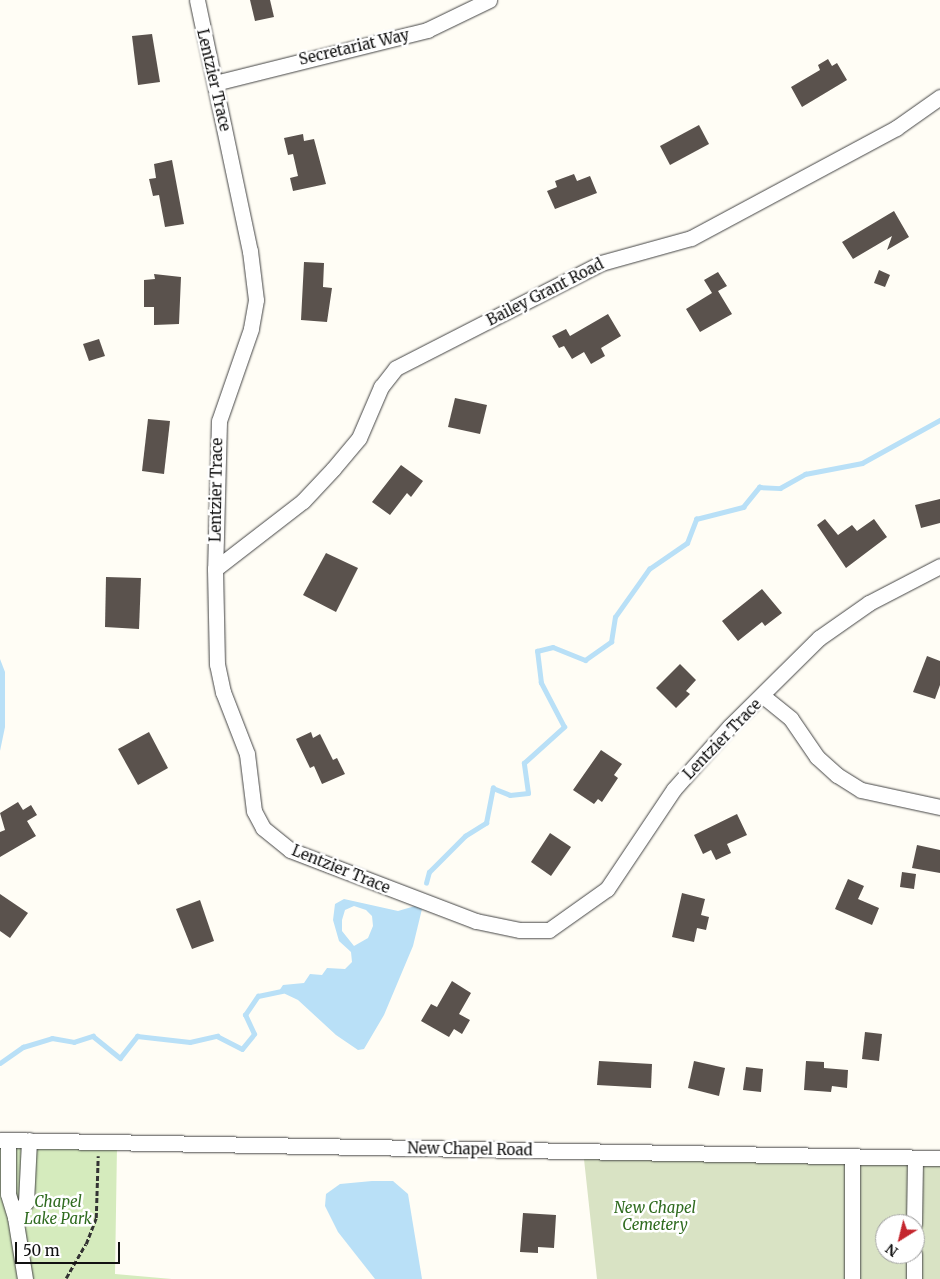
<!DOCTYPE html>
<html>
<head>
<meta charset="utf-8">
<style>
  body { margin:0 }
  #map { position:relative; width:940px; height:1279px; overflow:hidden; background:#fffdf5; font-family:Merriweather,serif }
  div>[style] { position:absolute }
  .green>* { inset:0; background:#d5ebbd }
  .cemetery>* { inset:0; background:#d9e3c4 }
  .water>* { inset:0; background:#b9e0f7 }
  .stream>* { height:4.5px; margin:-2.25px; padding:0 2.25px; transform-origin:2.25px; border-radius:2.25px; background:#b9e0f7 }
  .building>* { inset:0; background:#5a524d }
  .path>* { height:2.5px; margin-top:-1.25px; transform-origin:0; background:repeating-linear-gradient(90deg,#333 0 5px,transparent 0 7.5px) }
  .roads { filter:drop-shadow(0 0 1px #444) drop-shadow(0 0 1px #444) }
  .minor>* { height:15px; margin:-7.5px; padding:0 7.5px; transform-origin:7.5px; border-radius:7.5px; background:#fff }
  span { translate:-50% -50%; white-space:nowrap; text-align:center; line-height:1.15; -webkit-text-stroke:5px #fff; paint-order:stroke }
  .street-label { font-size:15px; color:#111 }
  .park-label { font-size:15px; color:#2f6b1f; font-style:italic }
  .north { position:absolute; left:875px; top:1214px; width:50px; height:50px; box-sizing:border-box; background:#fff; border:1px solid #a0a0a0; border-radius:50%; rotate:216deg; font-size:14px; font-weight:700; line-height:20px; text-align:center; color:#111 }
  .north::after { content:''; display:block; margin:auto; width:18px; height:22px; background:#c4262e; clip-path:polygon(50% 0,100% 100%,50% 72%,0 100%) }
  .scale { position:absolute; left:15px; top:1242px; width:105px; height:22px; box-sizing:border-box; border:2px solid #111; border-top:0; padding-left:6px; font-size:15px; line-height:18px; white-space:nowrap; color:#111; -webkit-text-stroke:4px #fff; paint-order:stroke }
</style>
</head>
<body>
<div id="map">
  <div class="green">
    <div style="clip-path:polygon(0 1146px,117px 1146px,115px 1274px,172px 1279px,0 1279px)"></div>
  </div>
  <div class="cemetery">
    <div style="clip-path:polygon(evenodd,583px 1150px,940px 1157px,940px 1279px,597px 1279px,583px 1150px,885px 1224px,915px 1224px,915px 1254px,885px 1254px,885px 1224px)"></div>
  </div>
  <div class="water">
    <div style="clip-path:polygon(0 659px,5px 672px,5px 727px,0 751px)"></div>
    <div style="clip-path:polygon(evenodd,344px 899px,398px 911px,415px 906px,422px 909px,413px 946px,384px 1015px,364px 1049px,358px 1050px,336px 1035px,298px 1000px,279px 991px,283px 985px,304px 983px,310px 974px,322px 975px,327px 968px,345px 969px,352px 962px,351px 952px,339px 941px,333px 920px,335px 904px,344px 899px,354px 906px,366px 910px,372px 916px,373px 926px,368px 938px,354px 946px,342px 931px,342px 920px,345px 910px,354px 906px)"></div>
    <div style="clip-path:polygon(372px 1181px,393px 1181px,408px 1194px,422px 1279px,375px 1279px,338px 1232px,325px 1206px,326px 1194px,340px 1184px)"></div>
  </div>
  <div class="stream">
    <div style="left:426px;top:883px;width:11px;rotate:-75deg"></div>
    <div style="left:429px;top:872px;width:51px;rotate:-45deg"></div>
    <div style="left:465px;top:836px;width:25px;rotate:-32deg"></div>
    <div style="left:486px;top:823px;width:36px;rotate:-79deg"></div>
    <div style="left:493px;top:788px;width:18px;rotate:22deg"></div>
    <div style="left:510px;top:795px;width:18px;rotate:-6deg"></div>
    <div style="left:528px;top:793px;width:30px;rotate:-98deg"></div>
    <div style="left:524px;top:763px;width:54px;rotate:-42deg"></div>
    <div style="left:564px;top:727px;width:50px;rotate:-117.6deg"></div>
    <div style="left:541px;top:683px;width:32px;rotate:-97deg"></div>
    <div style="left:537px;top:651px;width:16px;rotate:-14deg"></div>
    <div style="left:553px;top:647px;width:35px;rotate:22deg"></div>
    <div style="left:585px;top:660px;width:32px;rotate:-35deg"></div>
    <div style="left:611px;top:642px;width:25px;rotate:-81deg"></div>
    <div style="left:615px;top:617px;width:59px;rotate:-54.7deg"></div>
    <div style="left:649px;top:569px;width:46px;rotate:-34.4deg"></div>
    <div style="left:687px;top:543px;width:26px;rotate:-69deg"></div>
    <div style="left:696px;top:519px;width:49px;rotate:-14.3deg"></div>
    <div style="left:743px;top:507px;width:26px;rotate:-51deg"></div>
    <div style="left:759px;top:487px;width:21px;rotate:3deg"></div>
    <div style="left:780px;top:488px;width:29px;rotate:-29deg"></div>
    <div style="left:805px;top:474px;width:58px;rotate:-10.9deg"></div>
    <div style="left:862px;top:463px;width:89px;rotate:-28.9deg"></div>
    <div style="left:0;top:1063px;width:28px;rotate:-35deg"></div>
    <div style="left:23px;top:1047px;width:30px;rotate:-17deg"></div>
    <div style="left:52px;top:1038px;width:22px;rotate:10deg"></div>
    <div style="left:74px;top:1042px;width:20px;rotate:-18deg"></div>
    <div style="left:93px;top:1036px;width:35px;rotate:39deg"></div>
    <div style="left:120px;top:1058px;width:28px;rotate:-52deg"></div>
    <div style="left:137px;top:1036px;width:53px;rotate:6.5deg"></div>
    <div style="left:190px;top:1042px;width:28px;rotate:-13deg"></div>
    <div style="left:217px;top:1036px;width:28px;rotate:27deg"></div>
    <div style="left:242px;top:1049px;width:19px;rotate:-51deg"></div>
    <div style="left:254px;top:1034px;width:21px;rotate:-115deg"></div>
    <div style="left:245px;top:1015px;width:23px;rotate:-56deg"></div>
    <div style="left:258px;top:996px;width:25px;rotate:-12deg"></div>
  </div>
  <div class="building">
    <div style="clip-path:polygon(250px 0,270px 0,274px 17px,255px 21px)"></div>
    <div style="clip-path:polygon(152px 34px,160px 82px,138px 85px,132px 36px)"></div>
    <div style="clip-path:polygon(828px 59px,832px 66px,837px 63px,847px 80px,802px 107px,791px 87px,820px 70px,818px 65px)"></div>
    <div style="clip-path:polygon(699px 125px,709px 144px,670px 165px,660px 146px)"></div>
    <div style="clip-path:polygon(303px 134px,304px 141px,314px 139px,326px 184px,293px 191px,290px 178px,298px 176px,293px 154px,288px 155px,284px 138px)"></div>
    <div style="clip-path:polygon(172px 160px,184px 224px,165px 227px,159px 195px,153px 196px,149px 179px,156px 178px,154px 164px)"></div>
    <div style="clip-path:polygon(574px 174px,577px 181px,590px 176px,597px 193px,555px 209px,547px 191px,557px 187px,555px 181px)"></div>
    <div style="clip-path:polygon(894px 211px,909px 237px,887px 250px,892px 236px,853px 259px,842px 242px)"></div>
    <div style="clip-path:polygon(304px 262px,324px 263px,323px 287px,332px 288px,327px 322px,301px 320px)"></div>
    <div style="clip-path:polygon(879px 270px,890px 275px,885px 287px,874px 283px)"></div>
    <div style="clip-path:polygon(718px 272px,727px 286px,718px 291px,732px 314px,700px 332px,686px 309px,712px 293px,704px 280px)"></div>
    <div style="clip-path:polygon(154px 274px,181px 277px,179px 324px,154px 325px,154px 307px,144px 307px,144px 280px,155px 279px)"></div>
    <div style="clip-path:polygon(608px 314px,621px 336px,601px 348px,605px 356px,591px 364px,584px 352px,572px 359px,564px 346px,559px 348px,552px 336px,566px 329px,570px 336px)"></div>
    <div style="clip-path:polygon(99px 339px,105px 356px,89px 361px,83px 344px)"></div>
    <div style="clip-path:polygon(455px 398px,487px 405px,480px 434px,448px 427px)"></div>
    <div style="clip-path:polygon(148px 419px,170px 421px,164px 474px,142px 471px)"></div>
    <div style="clip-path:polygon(401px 465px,423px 481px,411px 497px,407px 493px,390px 515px,372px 502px)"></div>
    <div style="clip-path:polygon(940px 499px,940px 523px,921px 528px,915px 505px)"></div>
    <div style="clip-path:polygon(825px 519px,838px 535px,852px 525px,857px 531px,874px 519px,887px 537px,846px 568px,817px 525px)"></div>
    <div style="clip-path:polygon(326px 553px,358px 568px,336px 612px,303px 595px)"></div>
    <div style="clip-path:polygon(106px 577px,141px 578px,139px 629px,105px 627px)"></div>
    <div style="clip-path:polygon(762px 589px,782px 613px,765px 626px,762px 622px,738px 641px,722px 621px)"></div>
    <div style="clip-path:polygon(927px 656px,940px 661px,940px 685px,935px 699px,913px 692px)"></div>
    <div style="clip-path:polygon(680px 664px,696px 680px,686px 691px,690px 694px,676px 708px,656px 688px)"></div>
    <div style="clip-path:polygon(149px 732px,168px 768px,138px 785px,118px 749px)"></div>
    <div style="clip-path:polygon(311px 732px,313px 738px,320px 734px,333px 760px,337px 758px,345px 774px,322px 784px,314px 766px,310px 768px,296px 739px)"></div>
    <div style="clip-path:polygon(601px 750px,622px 764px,614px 775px,618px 778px,602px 802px,598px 799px,594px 804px,573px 790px)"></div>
    <div style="clip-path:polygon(18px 802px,23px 810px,31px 805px,37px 815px,27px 821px,36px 836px,0 857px,0 832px,5px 830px,0 813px)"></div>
    <div style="clip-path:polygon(737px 814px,747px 835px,727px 844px,731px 853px,716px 860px,711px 850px,703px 854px,694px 835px)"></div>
    <div style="clip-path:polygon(550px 833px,571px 847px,551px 876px,531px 862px)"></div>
    <div style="clip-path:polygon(917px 845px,940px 850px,940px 873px,912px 868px)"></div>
    <div style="clip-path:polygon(902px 872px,916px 874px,914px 889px,900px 887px)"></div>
    <div style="clip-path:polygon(848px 879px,864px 886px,858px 899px,879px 908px,872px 925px,835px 909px)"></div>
    <div style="clip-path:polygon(682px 893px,705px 899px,701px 915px,709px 917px,706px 930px,697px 928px,694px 942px,672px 937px)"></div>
    <div style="clip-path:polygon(0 894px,28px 913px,10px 938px,0 931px)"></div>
    <div style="clip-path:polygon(200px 900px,214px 941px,192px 949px,176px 909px)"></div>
    <div style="clip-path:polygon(452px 981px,471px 993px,459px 1014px,470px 1020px,462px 1034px,454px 1029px,449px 1037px,421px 1021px,431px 1004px,437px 1007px)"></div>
    <div style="clip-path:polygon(865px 1032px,882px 1034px,879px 1061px,862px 1059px)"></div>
    <div style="clip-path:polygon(599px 1061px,652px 1064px,651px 1088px,597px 1085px)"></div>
    <div style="clip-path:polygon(694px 1061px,725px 1068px,719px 1096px,688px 1088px)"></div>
    <div style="clip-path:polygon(806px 1061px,824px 1062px,824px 1068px,848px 1070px,847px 1088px,832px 1086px,831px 1092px,804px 1090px)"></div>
    <div style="clip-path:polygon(746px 1067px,763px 1069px,761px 1092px,743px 1090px)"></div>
    <div style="clip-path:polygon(523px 1213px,556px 1215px,554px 1248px,538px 1247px,538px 1253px,520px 1252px)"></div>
  </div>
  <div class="path">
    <div style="left:66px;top:1278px;width:39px;rotate:-60deg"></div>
    <div style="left:86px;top:1244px;width:28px;rotate:-69deg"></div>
    <div style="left:96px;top:1218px;width:62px;rotate:-88.2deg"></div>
  </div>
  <div class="roads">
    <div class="minor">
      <div style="left:197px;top:0;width:257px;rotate:78.1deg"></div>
      <div style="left:250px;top:251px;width:49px;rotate:83deg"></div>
      <div style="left:256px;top:300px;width:29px;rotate:100deg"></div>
      <div style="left:251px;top:329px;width:97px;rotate:109.2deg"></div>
      <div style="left:219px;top:421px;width:148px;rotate:91.5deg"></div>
      <div style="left:215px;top:569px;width:95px;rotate:88.8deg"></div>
      <div style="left:217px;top:664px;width:29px;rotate:78deg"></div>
      <div style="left:223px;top:692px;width:66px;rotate:68.8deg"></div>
      <div style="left:247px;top:754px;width:57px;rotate:83deg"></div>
      <div style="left:254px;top:811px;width:19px;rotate:62deg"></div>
      <div style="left:263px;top:828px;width:35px;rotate:39deg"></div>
      <div style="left:290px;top:850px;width:199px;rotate:20.9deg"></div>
      <div style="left:476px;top:921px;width:45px;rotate:11.6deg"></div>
      <div style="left:520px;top:930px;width:29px"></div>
      <div style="left:549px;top:930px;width:71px;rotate:-35.3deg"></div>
      <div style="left:607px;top:889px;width:120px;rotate:-56.2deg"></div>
      <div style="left:674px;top:789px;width:84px;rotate:-48.4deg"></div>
      <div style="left:730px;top:726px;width:125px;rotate:-44.7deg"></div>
      <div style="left:819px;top:638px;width:61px;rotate:-35deg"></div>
      <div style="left:869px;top:603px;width:80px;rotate:-27.5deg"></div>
      <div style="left:215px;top:83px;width:219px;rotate:-14deg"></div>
      <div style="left:427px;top:30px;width:69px;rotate:-25.8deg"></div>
      <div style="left:215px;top:569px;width:111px;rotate:-37.7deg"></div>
      <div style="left:303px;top:501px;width:44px;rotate:-46.8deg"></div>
      <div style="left:333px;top:469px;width:40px;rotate:-50deg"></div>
      <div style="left:359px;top:438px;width:56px;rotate:-66.7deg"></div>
      <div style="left:381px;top:387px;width:24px;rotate:-52deg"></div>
      <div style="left:396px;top:368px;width:230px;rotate:-27.1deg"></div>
      <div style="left:601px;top:263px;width:93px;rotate:-15.5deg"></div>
      <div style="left:691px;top:238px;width:233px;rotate:-28.2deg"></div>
      <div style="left:896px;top:128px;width:54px;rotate:-35.2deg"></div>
      <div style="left:763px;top:696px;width:36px;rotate:39deg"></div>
      <div style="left:791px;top:719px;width:46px;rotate:55.6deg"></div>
      <div style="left:817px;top:757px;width:27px;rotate:42deg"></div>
      <div style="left:837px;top:775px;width:28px;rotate:32deg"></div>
      <div style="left:861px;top:790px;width:81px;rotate:12.1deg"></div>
      <div style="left:0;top:1140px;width:940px;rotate:1.1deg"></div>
      <div style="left:8px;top:1140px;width:54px;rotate:90deg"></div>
      <div style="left:8px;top:1194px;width:24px;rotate:73deg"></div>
      <div style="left:15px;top:1217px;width:19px;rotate:-54deg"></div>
      <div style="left:26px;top:1202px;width:62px;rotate:-87.2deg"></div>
      <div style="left:15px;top:1217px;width:63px;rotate:80.8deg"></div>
      <div style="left:914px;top:1224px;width:66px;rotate:-89.1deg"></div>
      <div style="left:852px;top:1279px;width:123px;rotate:-90deg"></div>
      <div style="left:914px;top:1279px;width:25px;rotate:-90deg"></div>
    </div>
  </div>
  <div class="street-label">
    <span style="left:354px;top:47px;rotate:-13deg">Secretariat Way</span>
    <span style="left:214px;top:80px;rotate:77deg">Lentzier Trace</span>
    <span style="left:545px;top:292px;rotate:-27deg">Bailey Grant Road</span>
    <span style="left:216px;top:490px;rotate:-89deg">Lentzier Trace</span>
    <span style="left:722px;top:739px;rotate:-46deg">Lentzier Trace</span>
    <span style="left:341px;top:869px;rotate:22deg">Lentzier Trace</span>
    <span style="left:470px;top:1149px;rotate:1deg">New Chapel Road</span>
  </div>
  <div class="park-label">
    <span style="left:58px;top:1210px">Chapel<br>Lake Park</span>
    <span style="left:655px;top:1216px">New Chapel<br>Cemetery</span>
  </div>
  <div class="north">N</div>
  <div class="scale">50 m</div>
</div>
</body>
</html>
